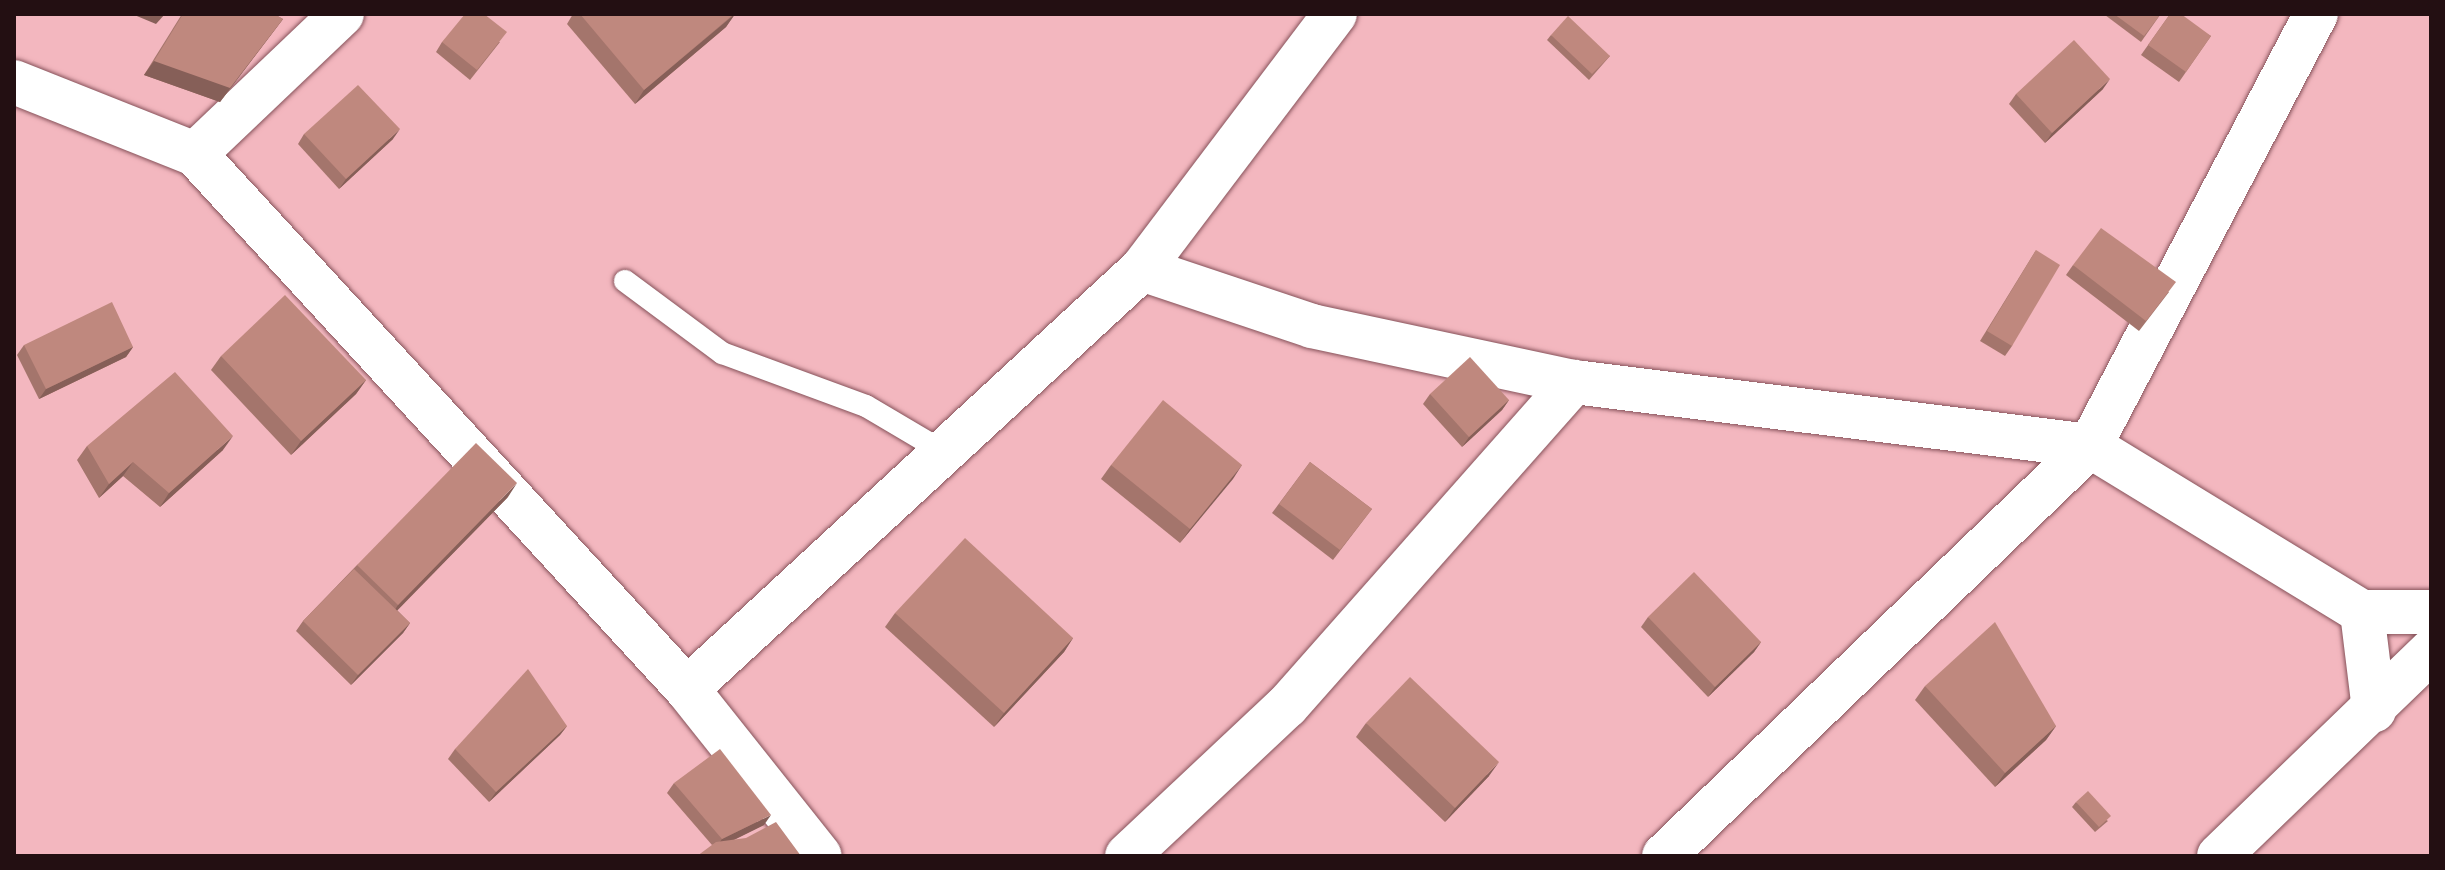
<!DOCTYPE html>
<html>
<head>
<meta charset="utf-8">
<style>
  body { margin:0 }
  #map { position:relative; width:2445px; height:870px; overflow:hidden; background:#f3b7bf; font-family:Signika,sans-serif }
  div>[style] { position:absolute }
  .roads { filter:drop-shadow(0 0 2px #86525a) drop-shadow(0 0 2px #86525a) }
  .service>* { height:22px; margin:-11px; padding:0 11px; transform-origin:11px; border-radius:11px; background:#fff }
  .minor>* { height:44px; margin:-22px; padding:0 22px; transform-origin:22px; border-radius:22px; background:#fff }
  .wall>* { inset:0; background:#a4756c }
  .shaded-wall>* { inset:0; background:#865f58 }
  .building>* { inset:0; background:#bf887e }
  span { translate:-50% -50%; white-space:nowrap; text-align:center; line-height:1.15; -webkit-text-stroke:7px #f9c8ce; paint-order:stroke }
  .frame { position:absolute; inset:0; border:16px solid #230f12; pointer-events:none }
</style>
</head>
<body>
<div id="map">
  <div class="roads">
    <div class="service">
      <div style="left:625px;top:281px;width:121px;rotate:36.6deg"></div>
      <div style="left:722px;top:353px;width:153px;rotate:20.2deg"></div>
      <div style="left:866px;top:406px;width:88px;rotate:30.6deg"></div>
    </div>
    <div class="minor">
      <div style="left:14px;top:82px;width:195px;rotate:21.7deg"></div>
      <div style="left:195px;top:154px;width:727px;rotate:47.4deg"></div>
      <div style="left:687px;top:689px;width:213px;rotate:51.5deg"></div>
      <div style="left:195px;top:154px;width:203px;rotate:-43.6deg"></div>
      <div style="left:1142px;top:269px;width:179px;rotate:18.5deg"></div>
      <div style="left:1312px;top:326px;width:268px;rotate:12.1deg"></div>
      <div style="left:1574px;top:382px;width:520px;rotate:7.07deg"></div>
      <div style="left:2090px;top:446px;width:319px;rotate:31.4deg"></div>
      <div style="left:2362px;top:612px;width:69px"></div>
      <div style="left:2362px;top:612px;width:99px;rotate:83deg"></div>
      <div style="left:687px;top:689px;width:619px;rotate:-42.71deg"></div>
      <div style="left:1142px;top:269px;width:320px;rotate:-52.9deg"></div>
      <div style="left:1127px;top:856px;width:219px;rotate:-43.2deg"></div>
      <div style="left:1287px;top:706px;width:433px;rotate:-48.5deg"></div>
      <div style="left:1664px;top:856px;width:591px;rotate:-43.9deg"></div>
      <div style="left:2090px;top:446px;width:488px;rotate:-62.4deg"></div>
      <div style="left:2219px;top:856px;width:295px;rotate:-44deg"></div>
    </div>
  </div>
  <div class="wall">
    <div style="clip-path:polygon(182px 14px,274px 14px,283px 19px,220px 102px,144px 75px)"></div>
    <div style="clip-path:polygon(573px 14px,735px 14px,726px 27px,635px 104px,567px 24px)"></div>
    <div style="clip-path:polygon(2106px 14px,2158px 14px,2160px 15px,2141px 42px,2105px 15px)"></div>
    <div style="clip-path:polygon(2170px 14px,2211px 36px,2179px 82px,2141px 55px)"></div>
    <div style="clip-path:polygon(1551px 35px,1610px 56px,1589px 80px,1547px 40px)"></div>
    <div style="clip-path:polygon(442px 42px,500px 42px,470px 80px,436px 52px)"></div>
    <div style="clip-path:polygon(2103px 89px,2045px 143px,2009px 104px,2016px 94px)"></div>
    <div style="clip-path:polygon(304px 134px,393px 139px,339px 189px,298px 144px)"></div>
    <div style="clip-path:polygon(2036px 250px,2012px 346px,2005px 356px,1980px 341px)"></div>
    <div style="clip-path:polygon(2073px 265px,2169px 292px,2139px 331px,2066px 275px)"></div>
    <div style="clip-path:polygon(24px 345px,133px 347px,126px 357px,39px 399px,17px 355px)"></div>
    <div style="clip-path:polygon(221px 356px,366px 380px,356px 394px,291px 455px,211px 370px)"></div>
    <div style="clip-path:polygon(1430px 394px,1509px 400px,1502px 410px,1462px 447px,1423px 404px)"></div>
    <div style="clip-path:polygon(87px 446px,223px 450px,160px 507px,123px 476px,99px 498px,77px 460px)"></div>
    <div style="clip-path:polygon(1310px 462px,1372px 509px,1333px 560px,1272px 513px)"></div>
    <div style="clip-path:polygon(1111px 465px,1242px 465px,1180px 543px,1101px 479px)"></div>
    <div style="clip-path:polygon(508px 497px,397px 610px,410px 623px,403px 633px,351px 685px,296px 631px,303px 621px,357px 565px)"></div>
    <div style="clip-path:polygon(895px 613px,1073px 638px,1064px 652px,994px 727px,885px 627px)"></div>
    <div style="clip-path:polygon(1648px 617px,1761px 642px,1754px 652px,1708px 697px,1641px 627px)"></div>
    <div style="clip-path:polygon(1925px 686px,2056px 726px,2046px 740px,1995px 787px,1915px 700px)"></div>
    <div style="clip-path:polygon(1366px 723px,1489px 776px,1445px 822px,1356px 737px)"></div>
    <div style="clip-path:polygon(567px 726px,560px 735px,489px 802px,448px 759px,455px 749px)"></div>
    <div style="clip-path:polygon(674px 783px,764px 825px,734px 840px,712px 845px,667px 793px)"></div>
    <div style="clip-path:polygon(2076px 802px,2108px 821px,2095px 832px,2072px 807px)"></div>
  </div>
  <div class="shaded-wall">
    <div style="clip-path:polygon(132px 14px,165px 14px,156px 24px)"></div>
    <div style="clip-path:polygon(735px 14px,726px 27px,635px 104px,644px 90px)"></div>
    <div style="clip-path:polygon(283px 19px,220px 102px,144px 75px,154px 61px)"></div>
    <div style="clip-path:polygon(2110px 79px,2103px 89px,2045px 143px,2052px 133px)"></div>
    <div style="clip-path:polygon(400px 129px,393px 139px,339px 189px,346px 179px)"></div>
    <div style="clip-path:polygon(133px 347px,126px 357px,39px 399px,46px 389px)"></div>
    <div style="clip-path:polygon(366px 380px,356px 394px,291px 455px,301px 441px)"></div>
    <div style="clip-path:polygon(1509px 400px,1502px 410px,1462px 447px,1469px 437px)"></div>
    <div style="clip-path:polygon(233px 436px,223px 450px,160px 507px,169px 493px)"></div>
    <div style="clip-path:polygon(133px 462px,123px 476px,99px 498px,109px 484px)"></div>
    <div style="clip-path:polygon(1242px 465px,1233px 479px,1180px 543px,1190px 529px)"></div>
    <div style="clip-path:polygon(517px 483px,508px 497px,389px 619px,398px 605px)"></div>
    <div style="clip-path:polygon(410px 623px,403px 633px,351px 685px,358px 675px)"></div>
    <div style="clip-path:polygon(1073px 638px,1064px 652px,994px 727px,1004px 713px)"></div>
    <div style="clip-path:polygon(1761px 642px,1754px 652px,1708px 697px,1715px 687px)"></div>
    <div style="clip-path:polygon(567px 726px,560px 735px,489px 802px,496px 792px)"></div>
    <div style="clip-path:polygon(2056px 726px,2046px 740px,1995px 787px,2005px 773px)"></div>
    <div style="clip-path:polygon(1499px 762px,1489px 776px,1445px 822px,1455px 808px)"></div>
    <div style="clip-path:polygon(771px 815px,764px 825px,715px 849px,722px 839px)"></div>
  </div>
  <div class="building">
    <div style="clip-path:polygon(183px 14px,274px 14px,283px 19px,230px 88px,154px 61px)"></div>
    <div style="clip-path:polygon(465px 14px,484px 14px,507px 32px,477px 70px,442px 42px)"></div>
    <div style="clip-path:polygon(580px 14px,734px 14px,644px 90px)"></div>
    <div style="clip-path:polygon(2114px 14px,2158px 14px,2160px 15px,2144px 36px)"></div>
    <div style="clip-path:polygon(2170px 14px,2181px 14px,2211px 36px,2186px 72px,2148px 45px)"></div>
    <div style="clip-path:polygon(1568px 16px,1610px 56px,1592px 74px,1551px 35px)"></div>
    <div style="clip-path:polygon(2074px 40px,2110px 79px,2052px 133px,2016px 94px)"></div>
    <div style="clip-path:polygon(358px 85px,400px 129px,346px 179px,304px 134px)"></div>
    <div style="clip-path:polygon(2101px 228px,2176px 282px,2146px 321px,2073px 265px)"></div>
    <div style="clip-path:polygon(2036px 250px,2060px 265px,2012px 346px,1987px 331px)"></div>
    <div style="clip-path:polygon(285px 295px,366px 380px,301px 441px,221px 356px)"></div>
    <div style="clip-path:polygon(112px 302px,133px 347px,46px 389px,24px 345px)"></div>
    <div style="clip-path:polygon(1470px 357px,1509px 400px,1469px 437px,1430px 394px)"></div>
    <div style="clip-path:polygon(175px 372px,233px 436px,169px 493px,133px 462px,109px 484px,87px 446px)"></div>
    <div style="clip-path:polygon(1163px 400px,1242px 465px,1190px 529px,1111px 465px)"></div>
    <div style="clip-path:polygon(476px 443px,517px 483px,398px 605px,357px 565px)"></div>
    <div style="clip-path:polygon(1310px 462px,1372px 509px,1340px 550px,1279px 504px)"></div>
    <div style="clip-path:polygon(965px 538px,1073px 638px,1004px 713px,895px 613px)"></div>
    <div style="clip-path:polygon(354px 569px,410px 623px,358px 675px,303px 621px)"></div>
    <div style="clip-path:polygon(1694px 572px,1761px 642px,1715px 687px,1648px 617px)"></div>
    <div style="clip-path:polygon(1995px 622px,2056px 726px,2005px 773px,1925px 686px)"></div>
    <div style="clip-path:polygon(528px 669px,567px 726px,496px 792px,455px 749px)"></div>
    <div style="clip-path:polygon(1410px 677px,1499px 762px,1455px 808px,1366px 723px)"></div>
    <div style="clip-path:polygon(720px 749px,771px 815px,722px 839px,674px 783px)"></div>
    <div style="clip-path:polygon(2088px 791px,2111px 816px,2099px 827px,2076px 802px)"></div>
    <div style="clip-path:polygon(776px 822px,801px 856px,697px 856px,716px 842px,746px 838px)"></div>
  </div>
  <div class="frame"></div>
</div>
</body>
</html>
